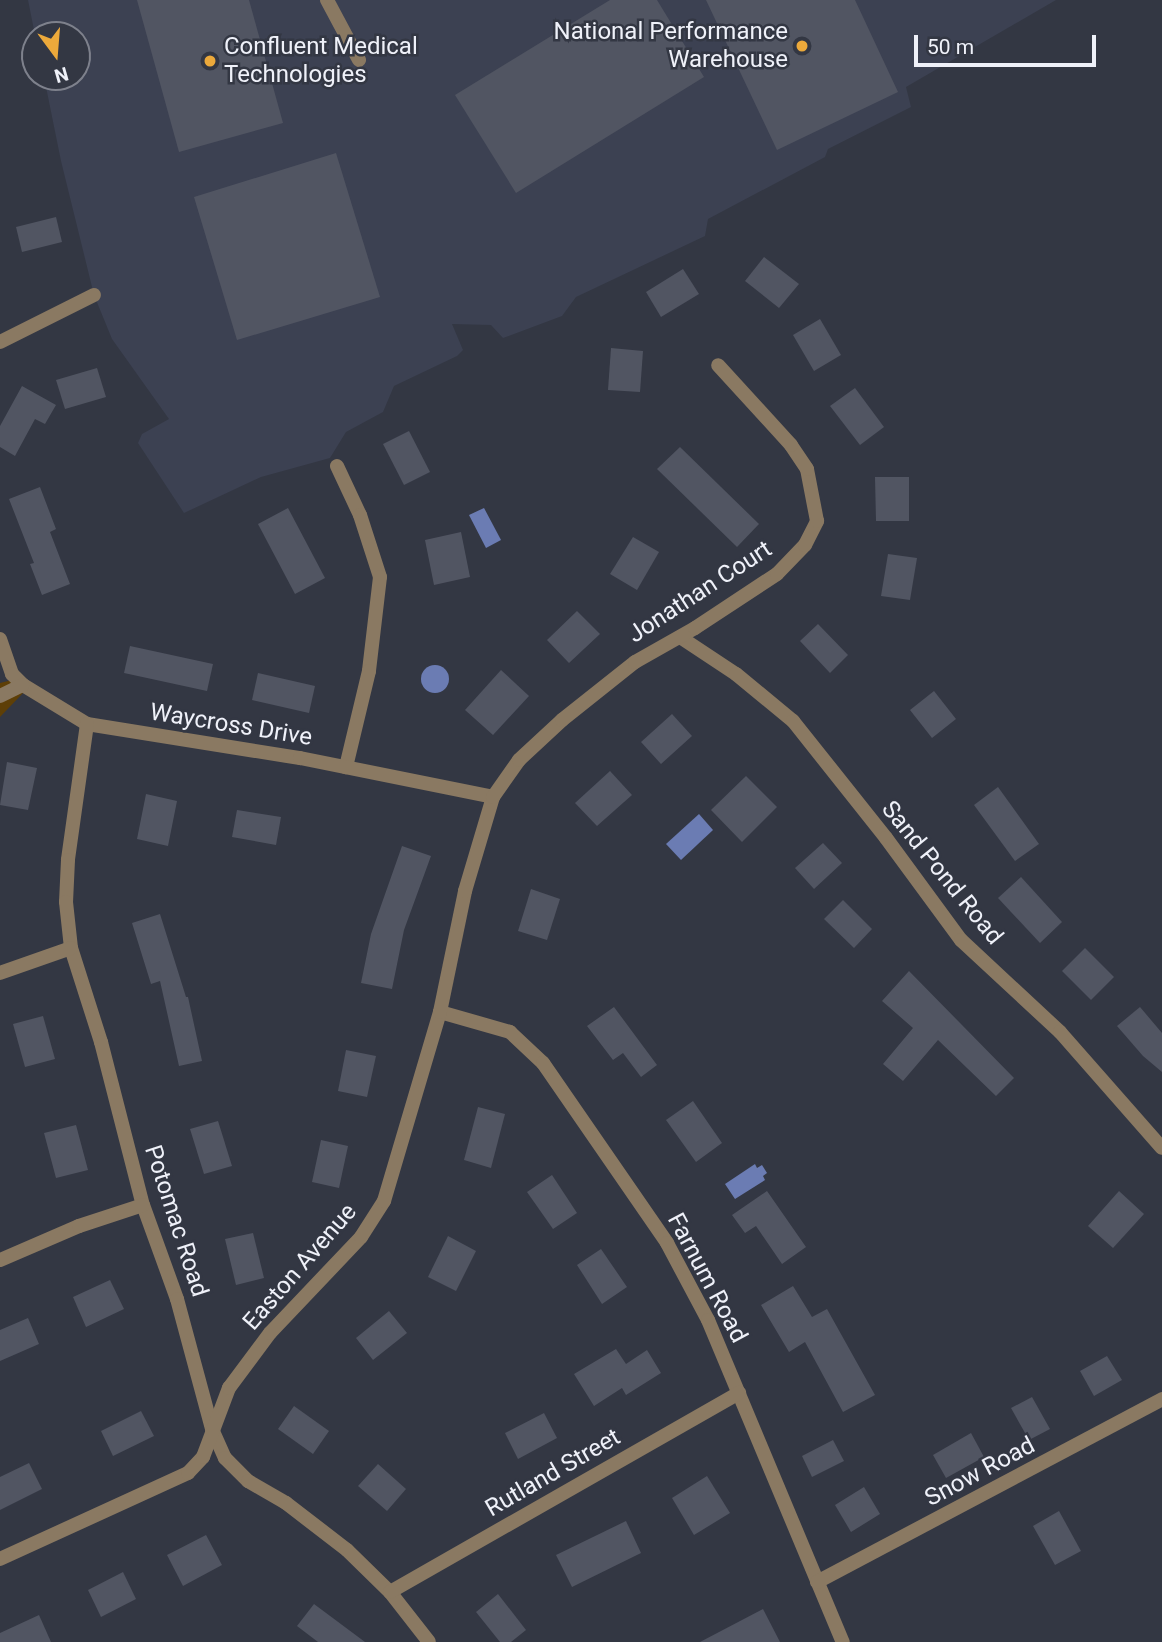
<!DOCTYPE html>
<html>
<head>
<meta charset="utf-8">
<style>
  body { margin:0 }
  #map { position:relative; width:1162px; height:1642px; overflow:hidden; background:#333743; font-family:Roboto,sans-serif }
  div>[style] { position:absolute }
  .built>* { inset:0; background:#3c4152 }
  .green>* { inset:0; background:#5e3f07 }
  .water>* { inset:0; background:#6b7cb3 }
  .round { border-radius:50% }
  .building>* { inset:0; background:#515562 }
  .street>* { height:14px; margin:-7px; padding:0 7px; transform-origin:7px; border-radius:7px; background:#8a7962 }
  .dots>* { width:19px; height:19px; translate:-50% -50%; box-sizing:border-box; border:4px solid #333743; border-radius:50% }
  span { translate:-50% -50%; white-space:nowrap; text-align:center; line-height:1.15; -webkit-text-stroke:5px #333743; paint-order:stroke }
  .poi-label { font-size:24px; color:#eff1f9 }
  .right { translate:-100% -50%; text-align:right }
  .left { translate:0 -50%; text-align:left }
  .street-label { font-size:24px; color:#eff1f9 }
  .north { position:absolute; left:21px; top:21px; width:70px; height:70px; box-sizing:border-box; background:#333743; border:2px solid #7e818c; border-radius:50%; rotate:164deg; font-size:19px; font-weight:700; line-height:28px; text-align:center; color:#eff1f9 }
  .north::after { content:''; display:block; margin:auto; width:24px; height:32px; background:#eca93b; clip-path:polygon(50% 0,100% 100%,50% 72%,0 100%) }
  .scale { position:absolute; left:914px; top:35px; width:182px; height:32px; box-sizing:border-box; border:4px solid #eff1f9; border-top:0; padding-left:9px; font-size:21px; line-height:24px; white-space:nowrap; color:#eff1f9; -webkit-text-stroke:5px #333743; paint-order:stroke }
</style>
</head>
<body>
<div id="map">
  <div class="built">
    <div style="clip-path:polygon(28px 0,1056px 0,906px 87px,911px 107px,828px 149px,825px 157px,708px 219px,705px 236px,576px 297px,562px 316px,503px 338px,491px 325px,452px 324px,463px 350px,457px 356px,394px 386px,383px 412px,346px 432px,330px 458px,261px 477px,184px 513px,138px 443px,142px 434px,169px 419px,112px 339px,94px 295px,61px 161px,44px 77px,77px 77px,77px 35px,35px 35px)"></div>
  </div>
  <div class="green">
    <div style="clip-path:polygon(12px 680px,24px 692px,0 717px,0 683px)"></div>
  </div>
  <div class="water">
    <div style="clip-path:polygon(484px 508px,501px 540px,486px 548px,469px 515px)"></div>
    <div class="round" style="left:421px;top:665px;width:28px;height:28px"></div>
    <div style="clip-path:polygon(699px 814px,713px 830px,681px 860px,666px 844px)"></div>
    <div style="clip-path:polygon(755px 1164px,757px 1168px,762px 1165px,767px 1173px,763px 1176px,765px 1180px,735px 1199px,725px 1184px)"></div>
  </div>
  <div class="building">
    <div style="clip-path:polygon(137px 0,249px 0,283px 123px,179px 152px)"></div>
    <div style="clip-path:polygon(610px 0,657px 0,704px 77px,516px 193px,455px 95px)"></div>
    <div style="clip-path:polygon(706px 0,855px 0,898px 92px,777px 150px)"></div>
    <div style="clip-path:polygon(336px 153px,380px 297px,237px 340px,194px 197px)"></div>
    <div style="clip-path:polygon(56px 217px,62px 242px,22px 252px,16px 227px)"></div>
    <div style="clip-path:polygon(764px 257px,799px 284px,779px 308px,745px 281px)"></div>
    <div style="clip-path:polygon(683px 269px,699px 294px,661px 317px,646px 292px)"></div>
    <div style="clip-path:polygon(820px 319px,841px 355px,814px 371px,793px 335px)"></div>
    <div style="clip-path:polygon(611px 348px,643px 351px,640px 392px,608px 390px)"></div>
    <div style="clip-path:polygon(97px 368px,106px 397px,65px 409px,56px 380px)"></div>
    <div style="clip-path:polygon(22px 386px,56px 405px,45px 424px,35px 419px,15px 456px,0 447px,0 426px)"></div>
    <div style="clip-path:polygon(855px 388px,884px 427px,860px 445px,830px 406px)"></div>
    <div style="clip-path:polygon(409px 431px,430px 472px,404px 485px,383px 444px)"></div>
    <div style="clip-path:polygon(680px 447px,759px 524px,737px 547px,657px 469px)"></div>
    <div style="clip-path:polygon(875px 477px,909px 477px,909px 521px,876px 521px)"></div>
    <div style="clip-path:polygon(40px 487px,56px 529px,50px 532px,70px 584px,42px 595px,30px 564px,34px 563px,9px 499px)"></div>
    <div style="clip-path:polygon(288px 508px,325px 578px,295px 594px,258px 524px)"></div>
    <div style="clip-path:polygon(461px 532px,470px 577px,434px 585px,425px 540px)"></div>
    <div style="clip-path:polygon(633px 537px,659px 552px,637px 590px,610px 574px)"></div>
    <div style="clip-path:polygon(888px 554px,917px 558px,910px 600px,881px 596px)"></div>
    <div style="clip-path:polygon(577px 611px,600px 634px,569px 663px,547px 640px)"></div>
    <div style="clip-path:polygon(818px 624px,848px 655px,830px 673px,800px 641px)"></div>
    <div style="clip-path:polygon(130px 646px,213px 664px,207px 691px,124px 673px)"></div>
    <div style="clip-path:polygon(501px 670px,529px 696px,493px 735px,465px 710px)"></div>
    <div style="clip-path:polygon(258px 673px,315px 686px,309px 713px,252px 700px)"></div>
    <div style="clip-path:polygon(934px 691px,956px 719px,932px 738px,910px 710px)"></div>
    <div style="clip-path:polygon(672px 714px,692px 736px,661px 764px,641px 742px)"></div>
    <div style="clip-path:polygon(7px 762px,37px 768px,28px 810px,0 805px)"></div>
    <div style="clip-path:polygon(610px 771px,632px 795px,597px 826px,575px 803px)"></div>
    <div style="clip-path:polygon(746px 776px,777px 807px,742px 842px,711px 810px)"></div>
    <div style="clip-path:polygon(998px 787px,1039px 844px,1015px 861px,974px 805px)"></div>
    <div style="clip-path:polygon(146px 794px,177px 801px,168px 846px,137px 839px)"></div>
    <div style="clip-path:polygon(237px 810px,281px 817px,276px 845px,232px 837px)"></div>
    <div style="clip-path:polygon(823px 843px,842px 863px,814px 889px,795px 868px)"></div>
    <div style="clip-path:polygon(402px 846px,431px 856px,404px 930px,392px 989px,361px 983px,371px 934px)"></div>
    <div style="clip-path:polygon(1021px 877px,1062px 922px,1040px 943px,998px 898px)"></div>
    <div style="clip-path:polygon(531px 889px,560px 899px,547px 940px,518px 931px)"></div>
    <div style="clip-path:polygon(843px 900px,872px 929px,854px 948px,824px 919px)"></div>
    <div style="clip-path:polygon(160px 914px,186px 997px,188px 997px,202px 1061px,179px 1066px,160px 981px,151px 984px,132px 923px)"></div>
    <div style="clip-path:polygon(1085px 948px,1114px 977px,1091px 1000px,1062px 971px)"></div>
    <div style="clip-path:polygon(909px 971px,1014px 1078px,996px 1096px,938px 1040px,903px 1081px,883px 1064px,913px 1028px,882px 1001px)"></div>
    <div style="clip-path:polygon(614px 1007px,657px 1065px,641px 1077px,623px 1053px,613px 1060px,587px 1026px)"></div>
    <div style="clip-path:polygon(1140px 1007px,1162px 1033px,1162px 1072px,1143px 1056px,1117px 1026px)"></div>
    <div style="clip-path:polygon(43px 1016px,55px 1059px,25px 1067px,13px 1024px)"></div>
    <div style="clip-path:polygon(346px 1050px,376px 1056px,367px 1097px,338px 1091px)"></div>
    <div style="clip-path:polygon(693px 1101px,722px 1143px,696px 1162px,666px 1120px)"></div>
    <div style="clip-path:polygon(478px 1107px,505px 1114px,491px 1168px,464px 1160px)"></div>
    <div style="clip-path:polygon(218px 1121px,232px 1166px,204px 1174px,190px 1129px)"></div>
    <div style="clip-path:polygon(76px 1125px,88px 1170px,56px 1178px,44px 1133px)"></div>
    <div style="clip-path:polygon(321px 1140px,348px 1146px,339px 1188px,312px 1182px)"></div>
    <div style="clip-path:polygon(552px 1175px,577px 1213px,553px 1229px,527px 1192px)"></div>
    <div style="clip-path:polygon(767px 1191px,806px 1247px,782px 1264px,756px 1226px,745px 1233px,732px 1215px)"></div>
    <div style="clip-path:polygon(1119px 1191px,1144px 1214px,1113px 1248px,1088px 1226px)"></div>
    <div style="clip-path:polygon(253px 1233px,264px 1278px,236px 1285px,225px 1239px)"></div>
    <div style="clip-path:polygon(448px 1236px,476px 1251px,456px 1291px,428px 1277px)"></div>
    <div style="clip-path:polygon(601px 1249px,627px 1287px,602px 1304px,577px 1265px)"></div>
    <div style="clip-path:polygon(110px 1280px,124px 1309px,86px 1327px,73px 1297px)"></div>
    <div style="clip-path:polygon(793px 1286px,812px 1317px,827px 1309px,875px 1395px,843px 1412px,805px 1342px,789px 1352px,761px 1305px)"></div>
    <div style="clip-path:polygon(389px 1311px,407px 1333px,373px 1360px,356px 1338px)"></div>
    <div style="clip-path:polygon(28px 1318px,39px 1344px,0 1361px,0 1330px)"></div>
    <div style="clip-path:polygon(616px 1349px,626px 1364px,647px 1350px,661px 1373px,626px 1395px,622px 1388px,594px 1406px,574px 1374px)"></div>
    <div style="clip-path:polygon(1107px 1356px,1122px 1380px,1094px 1396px,1080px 1371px)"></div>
    <div style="clip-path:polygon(1032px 1397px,1050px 1429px,1029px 1440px,1011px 1408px)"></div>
    <div style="clip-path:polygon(294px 1406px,329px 1431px,313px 1454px,278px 1429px)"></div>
    <div style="clip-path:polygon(141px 1411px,154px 1436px,113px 1456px,101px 1431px)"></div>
    <div style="clip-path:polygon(544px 1413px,557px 1438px,518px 1459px,505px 1433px)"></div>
    <div style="clip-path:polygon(971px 1433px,984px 1457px,946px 1478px,933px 1455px)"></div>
    <div style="clip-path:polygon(833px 1440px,844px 1461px,812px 1477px,802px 1456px)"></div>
    <div style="clip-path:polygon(29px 1463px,42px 1489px,0 1510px,0 1477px)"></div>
    <div style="clip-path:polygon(378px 1464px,406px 1489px,387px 1511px,358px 1486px)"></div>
    <div style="clip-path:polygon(707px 1476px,730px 1513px,694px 1535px,672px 1498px)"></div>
    <div style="clip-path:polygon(864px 1487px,880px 1514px,851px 1532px,835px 1505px)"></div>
    <div style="clip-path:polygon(1059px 1511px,1081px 1551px,1055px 1565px,1033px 1526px)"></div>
    <div style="clip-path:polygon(626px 1521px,641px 1553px,572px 1587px,556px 1555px)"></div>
    <div style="clip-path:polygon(206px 1535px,222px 1565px,183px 1586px,167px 1555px)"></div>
    <div style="clip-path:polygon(123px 1572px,136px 1599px,101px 1617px,88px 1590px)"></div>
    <div style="clip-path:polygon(498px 1594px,526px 1630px,511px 1642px,500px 1642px,476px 1612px)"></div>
    <div style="clip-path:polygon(314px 1604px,365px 1642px,318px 1642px,297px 1626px)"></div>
    <div style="clip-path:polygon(763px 1609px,780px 1642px,700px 1642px)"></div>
    <div style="clip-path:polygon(39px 1615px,51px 1642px,0 1642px,0 1633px)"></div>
  </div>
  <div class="street">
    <div style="left:327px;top:0;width:68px;rotate:61.9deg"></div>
    <div style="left:0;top:342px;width:105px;rotate:-26.6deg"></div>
    <div style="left:337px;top:466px;width:54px;rotate:64.9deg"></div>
    <div style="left:360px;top:515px;width:65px;rotate:72.1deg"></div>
    <div style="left:380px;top:577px;width:95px;rotate:96.7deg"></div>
    <div style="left:369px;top:671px;width:99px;rotate:103.5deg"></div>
    <div style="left:680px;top:637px;width:67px;rotate:33.5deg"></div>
    <div style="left:736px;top:674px;width:74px;rotate:39.5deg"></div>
    <div style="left:793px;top:721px;width:149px;rotate:51.5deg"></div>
    <div style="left:886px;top:838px;width:127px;rotate:53.7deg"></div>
    <div style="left:961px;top:940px;width:135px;rotate:42.9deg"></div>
    <div style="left:1060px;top:1032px;width:154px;rotate:48.7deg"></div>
    <div style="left:0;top:639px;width:37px;rotate:71deg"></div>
    <div style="left:12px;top:674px;width:16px;rotate:45deg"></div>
    <div style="left:23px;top:685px;width:75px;rotate:31.4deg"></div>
    <div style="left:87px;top:724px;width:216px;rotate:9.1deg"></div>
    <div style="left:300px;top:758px;width:197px;rotate:11.4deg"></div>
    <div style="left:0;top:696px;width:25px;rotate:-26deg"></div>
    <div style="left:87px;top:724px;width:137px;rotate:98deg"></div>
    <div style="left:68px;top:860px;width:42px;rotate:92.7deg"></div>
    <div style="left:66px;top:902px;width:46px;rotate:83.8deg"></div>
    <div style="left:71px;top:948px;width:99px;rotate:72.3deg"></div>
    <div style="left:101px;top:1042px;width:168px;rotate:75.6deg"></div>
    <div style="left:143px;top:1205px;width:100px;rotate:70.1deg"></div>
    <div style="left:177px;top:1299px;width:135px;rotate:74.9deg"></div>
    <div style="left:212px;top:1429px;width:32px;rotate:66deg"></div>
    <div style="left:225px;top:1458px;width:33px;rotate:45deg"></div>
    <div style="left:248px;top:1481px;width:44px;rotate:30.1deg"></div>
    <div style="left:286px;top:1503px;width:77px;rotate:37.6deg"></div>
    <div style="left:347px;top:1550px;width:60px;rotate:44.3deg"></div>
    <div style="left:390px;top:1592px;width:63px;rotate:52deg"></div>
    <div style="left:0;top:973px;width:75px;rotate:-19.4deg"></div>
    <div style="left:440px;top:1012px;width:73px;rotate:15.9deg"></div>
    <div style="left:510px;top:1032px;width:45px;rotate:43.2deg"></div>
    <div style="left:543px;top:1063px;width:219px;rotate:55.4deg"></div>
    <div style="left:667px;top:1243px;width:87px;rotate:62deg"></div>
    <div style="left:708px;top:1320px;width:349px;rotate:67.3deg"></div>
    <div style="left:0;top:1260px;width:86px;rotate:-23.3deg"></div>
    <div style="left:79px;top:1226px;width:67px;rotate:-18.2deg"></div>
    <div style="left:0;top:1559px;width:207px;rotate:-24.6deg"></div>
    <div style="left:188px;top:1473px;width:22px;rotate:-47deg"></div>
    <div style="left:203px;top:1457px;width:74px;rotate:-69.4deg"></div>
    <div style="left:229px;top:1388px;width:69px;rotate:-53.3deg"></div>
    <div style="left:270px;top:1333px;width:132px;rotate:-46.5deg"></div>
    <div style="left:361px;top:1237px;width:43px;rotate:-57.4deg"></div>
    <div style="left:384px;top:1201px;width:197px;rotate:-73.5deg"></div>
    <div style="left:440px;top:1012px;width:124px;rotate:-78.3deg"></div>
    <div style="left:465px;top:891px;width:98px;rotate:-73.4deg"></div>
    <div style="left:493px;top:797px;width:45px;rotate:-54.9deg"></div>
    <div style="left:519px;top:760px;width:59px;rotate:-42.9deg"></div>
    <div style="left:562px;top:720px;width:93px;rotate:-38.5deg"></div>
    <div style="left:635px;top:662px;width:69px;rotate:-29.5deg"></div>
    <div style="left:695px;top:628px;width:98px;rotate:-33.4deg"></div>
    <div style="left:777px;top:574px;width:40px;rotate:-46deg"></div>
    <div style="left:805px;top:545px;width:27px;rotate:-63deg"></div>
    <div style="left:817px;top:521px;width:53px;rotate:-100.9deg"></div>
    <div style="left:807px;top:469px;width:29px;rotate:-124deg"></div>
    <div style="left:791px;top:445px;width:108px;rotate:-132.4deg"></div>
    <div style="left:817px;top:1582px;width:391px;rotate:-27.9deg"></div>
    <div style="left:390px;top:1592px;width:402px;rotate:-29.7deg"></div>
  </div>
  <div class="dots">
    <div style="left:802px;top:46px;background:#eca93b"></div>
    <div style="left:210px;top:61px;background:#eca93b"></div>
  </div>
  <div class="poi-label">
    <span class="right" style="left:788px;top:46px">National Performance<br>Warehouse</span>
    <span class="left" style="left:224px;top:61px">Confluent Medical<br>Technologies</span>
  </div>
  <div class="street-label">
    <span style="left:700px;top:592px;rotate:-33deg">Jonathan Court</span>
    <span style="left:231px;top:725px;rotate:9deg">Waycross Drive</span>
    <span style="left:942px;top:873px;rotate:51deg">Sand Pond Road</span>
    <span style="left:176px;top:1221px;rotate:72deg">Potomac Road</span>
    <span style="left:300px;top:1267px;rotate:-49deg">Easton Avenue</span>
    <span style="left:707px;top:1278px;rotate:62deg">Farnum Road</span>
    <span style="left:980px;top:1472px;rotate:-28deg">Snow Road</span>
    <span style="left:553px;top:1473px;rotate:-30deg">Rutland Street</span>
  </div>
  <div class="north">N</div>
  <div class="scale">50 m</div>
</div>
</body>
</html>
